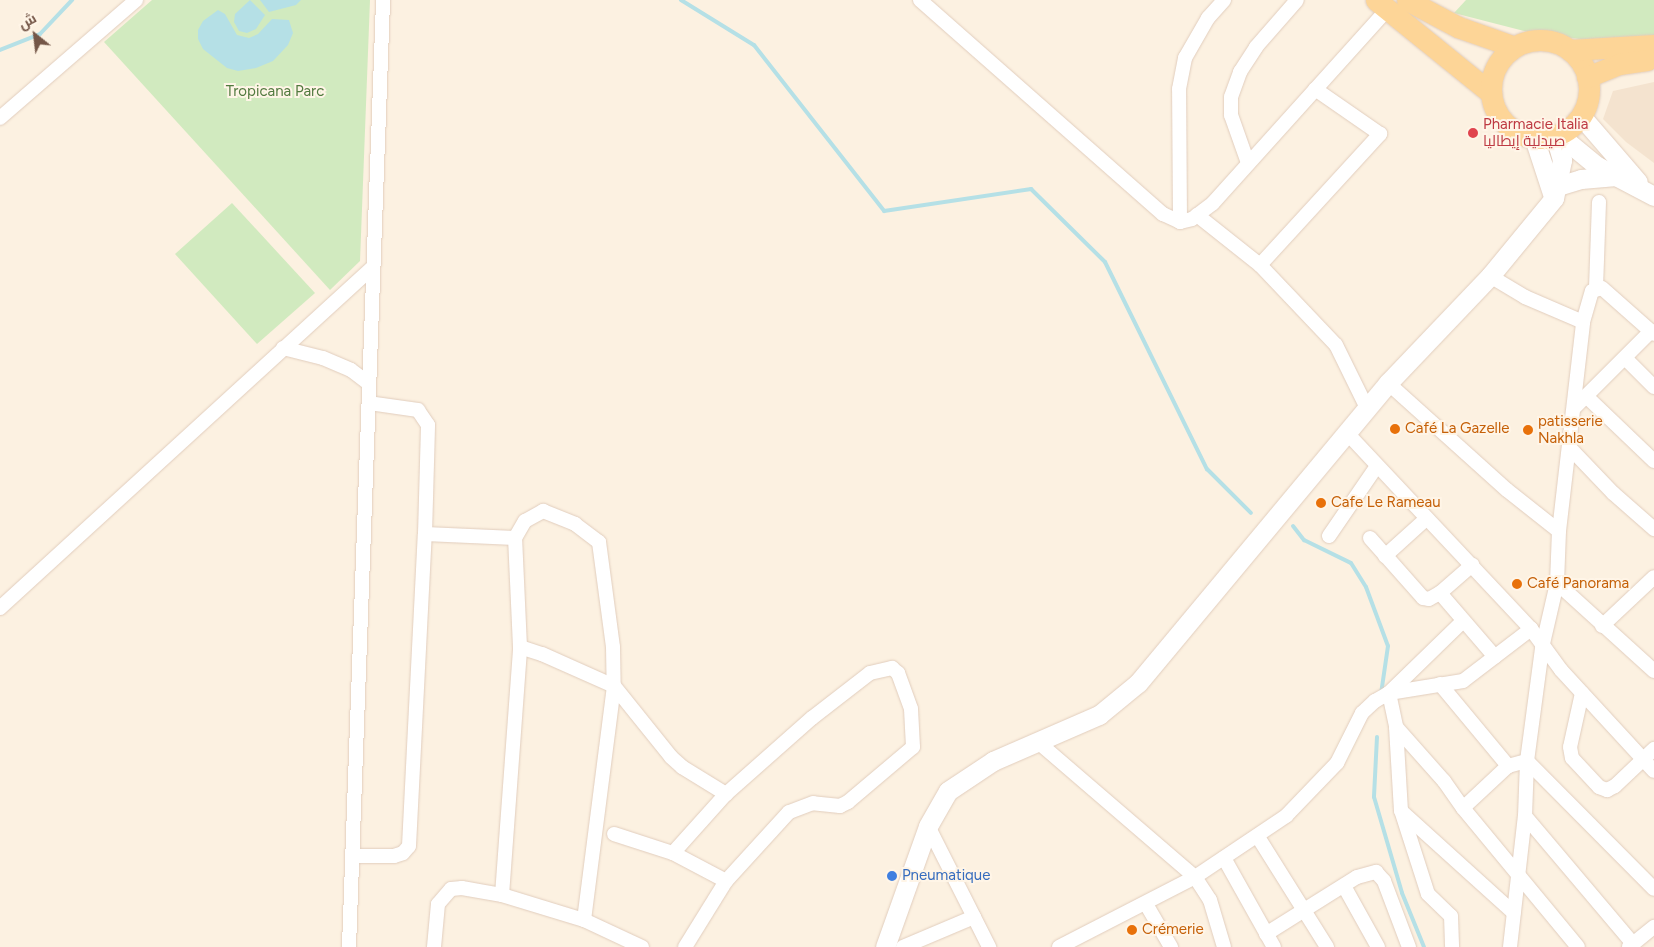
<!DOCTYPE html>
<html>
<head>
<meta charset="utf-8">
<style>
  body { margin:0 }
  #map { position:relative; width:1654px; height:947px; overflow:hidden; background:#fcf1e1; font-family:Figtree,Cairo,sans-serif }
  div>[style] { position:absolute }
  .residential>* { inset:0; background:#f4e3cf }
  .green>* { inset:0; background:#d1eabf }
  .water>* { inset:0; background:#b5e0e6 }
  .stream>* { height:4px; margin:-2px; padding:0 2px; transform-origin:2px; border-radius:2px; background:#b5e0e6 }
  .roads { filter:drop-shadow(0 0 1px #e1cdbd) drop-shadow(0 0 1px #e1cdbd) }
  .street>* { height:14px; margin:-7px; padding:0 7px; transform-origin:7px; border-radius:7px; background:#fff }
  .secondary>* { height:19px; margin:-9.5px; padding:0 9.5px; transform-origin:9.5px; border-radius:9.5px; background:#fff }
  .primary>* { height:21px; margin:-10.5px; padding:0 10.5px; transform-origin:10.5px; border-radius:10.5px; background:#fdd597 }
  .primary>.ring { margin:-10.5px; padding:0; box-sizing:content-box; background:none; border:21px solid #fdd597; border-radius:50% }
  .dots>* { width:14px; height:14px; translate:-50% -50%; box-sizing:border-box; border:2px solid #fff5e7; border-radius:50% }
  span { translate:-50% -50%; white-space:nowrap; text-align:center; line-height:1.15; -webkit-text-stroke:4px #fff5e7; paint-order:stroke }
  .park-label { font-size:15px; color:#527a3f }
  .health-label { font-size:15px; color:#be3a42 }
  .left { translate:0 -50%; text-align:left }
  .food-label { font-size:15px; color:#c56008 }
  .shop-label { font-size:15px; color:#366cbe }
  .north { position:absolute; left:10px; top:10px; width:50px; height:50px; -webkit-text-stroke:4px #fff5e7; paint-order:stroke; rotate:331deg; font-size:14px; font-weight:700; line-height:20px; text-align:center; color:#745647 }
  .north::after { content:''; display:block; margin:auto; width:18px; height:22px; background:#745647; clip-path:polygon(50% 0,100% 100%,50% 72%,0 100%) }
</style>
</head>
<body>
<div id="map">
  <div class="residential">
    <div style="clip-path:polygon(1654px 82px,1654px 163px,1626px 142px,1603px 119px,1613px 91px)"></div>
  </div>
  <div class="green">
    <div style="clip-path:polygon(152px 0,370px 0,360px 261px,330px 290px,104px 42px)"></div>
    <div style="clip-path:polygon(1466px 0,1654px 0,1654px 40px,1606px 42px,1536px 34px,1454px 13px)"></div>
    <div style="clip-path:polygon(232px 203px,315px 293px,257px 344px,175px 254px)"></div>
  </div>
  <div class="water">
    <div style="clip-path:polygon(250px 0,265px 15px,256px 29px,247px 33px,239px 31px,234px 22px,235px 14px)"></div>
    <div style="clip-path:polygon(260px 0,301px 0,296px 5px,269px 12px)"></div>
    <div style="clip-path:polygon(218px 10px,225px 14px,237px 35px,249px 38px,258px 34px,272px 19px,289px 20px,293px 33px,288px 45px,273px 61px,256px 68px,238px 71px,227px 68px,203px 49px,198px 39px,198px 30px,203px 21px)"></div>
  </div>
  <div class="stream">
    <div style="left:681px;top:0;width:86px;rotate:31.7deg"></div>
    <div style="left:754px;top:45px;width:211px;rotate:51.9deg"></div>
    <div style="left:884px;top:211px;width:149px;rotate:-8.5deg"></div>
    <div style="left:1031px;top:189px;width:104px;rotate:44.6deg"></div>
    <div style="left:1105px;top:262px;width:231px;rotate:63.8deg"></div>
    <div style="left:1207px;top:469px;width:62px;rotate:45deg"></div>
    <div style="left:0;top:50px;width:43px;rotate:-21.8deg"></div>
    <div style="left:40px;top:34px;width:47px;rotate:-46.7deg"></div>
    <div style="left:1293px;top:526px;width:18px;rotate:52deg"></div>
    <div style="left:1304px;top:540px;width:52px;rotate:26.1deg"></div>
    <div style="left:1351px;top:563px;width:28px;rotate:58deg"></div>
    <div style="left:1366px;top:587px;width:63px;rotate:69.6deg"></div>
    <div style="left:1388px;top:646px;width:49px;rotate:98.3deg"></div>
    <div style="left:1377px;top:737px;width:60px;rotate:92.9deg"></div>
    <div style="left:1374px;top:797px;width:100px;rotate:73.7deg"></div>
    <div style="left:1402px;top:893px;width:58px;rotate:67.8deg"></div>
  </div>
  <div class="roads">
    <div class="street">
      <div style="left:920px;top:0;width:324px;rotate:41.4deg"></div>
      <div style="left:1163px;top:214px;width:19px;rotate:25deg"></div>
      <div style="left:1180px;top:222px;width:12px;rotate:-14deg"></div>
      <div style="left:1192px;top:219px;width:26px;rotate:-37deg"></div>
      <div style="left:1213px;top:203px;width:260px;rotate:-48deg"></div>
      <div style="left:0;top:118px;width:180px;rotate:-40.9deg"></div>
      <div style="left:1248px;top:163px;width:51px;rotate:-109.5deg"></div>
      <div style="left:1231px;top:115px;width:18px;rotate:-90deg"></div>
      <div style="left:1231px;top:97px;width:27px;rotate:-70deg"></div>
      <div style="left:1240px;top:72px;width:30px;rotate:-57deg"></div>
      <div style="left:1256px;top:47px;width:62px;rotate:-48.9deg"></div>
      <div style="left:1197px;top:215px;width:80px;rotate:38.4deg"></div>
      <div style="left:1260px;top:265px;width:110px;rotate:46.5deg"></div>
      <div style="left:1336px;top:345px;width:70px;rotate:63.8deg"></div>
      <div style="left:1180px;top:222px;width:133px;rotate:-90.4deg"></div>
      <div style="left:1179px;top:89px;width:32px;rotate:-79deg"></div>
      <div style="left:1185px;top:58px;width:46px;rotate:-60.1deg"></div>
      <div style="left:1208px;top:18px;width:24px;rotate:-48deg"></div>
      <div style="left:1260px;top:265px;width:178px;rotate:-47.5deg"></div>
      <div style="left:1380px;top:134px;width:79px;rotate:-145.3deg"></div>
      <div style="left:1490px;top:276px;width:41px;rotate:31deg"></div>
      <div style="left:1525px;top:297px;width:63px;rotate:23.3deg"></div>
      <div style="left:1596px;top:288px;width:86px;rotate:-88deg"></div>
      <div style="left:283px;top:348px;width:41px;rotate:14deg"></div>
      <div style="left:323px;top:358px;width:30px;rotate:23deg"></div>
      <div style="left:351px;top:370px;width:21px;rotate:37deg"></div>
      <div style="left:1625px;top:358px;width:41px;rotate:45deg"></div>
      <div style="left:1388px;top:383px;width:160px;rotate:42deg"></div>
      <div style="left:1507px;top:490px;width:66px;rotate:38.3deg"></div>
      <div style="left:1586px;top:396px;width:94px;rotate:43.7deg"></div>
      <div style="left:1574px;top:408px;width:109px;rotate:-45deg"></div>
      <div style="left:1347px;top:433px;width:269px;rotate:46.8deg"></div>
      <div style="left:1569px;top:447px;width:64px;rotate:46.3deg"></div>
      <div style="left:1613px;top:493px;width:55px;rotate:41.3deg"></div>
      <div style="left:425px;top:534px;width:90px;rotate:2.5deg"></div>
      <div style="left:515px;top:538px;width:20px;rotate:-60deg"></div>
      <div style="left:525px;top:521px;width:21px;rotate:-29deg"></div>
      <div style="left:543px;top:511px;width:35px;rotate:22deg"></div>
      <div style="left:575px;top:524px;width:30px;rotate:37deg"></div>
      <div style="left:599px;top:542px;width:106px;rotate:82.4deg"></div>
      <div style="left:613px;top:647px;width:39px;rotate:89deg"></div>
      <div style="left:614px;top:686px;width:236px;rotate:97.3deg"></div>
      <div style="left:1329px;top:536px;width:85px;rotate:-55.6deg"></div>
      <div style="left:1370px;top:538px;width:80px;rotate:48.5deg"></div>
      <div style="left:1423px;top:598px;width:6px;rotate:9deg"></div>
      <div style="left:1429px;top:599px;width:13px;rotate:-29deg"></div>
      <div style="left:1440px;top:593px;width:43px;rotate:-41.2deg"></div>
      <div style="left:1385px;top:556px;width:55px;rotate:-42.1deg"></div>
      <div style="left:1557px;top:583px;width:131px;rotate:42.2deg"></div>
      <div style="left:1440px;top:593px;width:84px;rotate:49.3deg"></div>
      <div style="left:0;top:608px;width:504px;rotate:-42.43deg"></div>
      <div style="left:1462px;top:622px;width:102px;rotate:135.8deg"></div>
      <div style="left:1389px;top:693px;width:35px;rotate:78deg"></div>
      <div style="left:1396px;top:727px;width:72px;rotate:48.4deg"></div>
      <div style="left:1444px;top:781px;width:33px;rotate:55deg"></div>
      <div style="left:1463px;top:808px;width:180px;rotate:50.4deg"></div>
      <div style="left:1602px;top:626px;width:71px;rotate:-43.3deg"></div>
      <div style="left:520px;top:647px;width:23px;rotate:18deg"></div>
      <div style="left:542px;top:654px;width:79px;rotate:24deg"></div>
      <div style="left:614px;top:686px;width:91px;rotate:51.2deg"></div>
      <div style="left:671px;top:757px;width:15px;rotate:42deg"></div>
      <div style="left:682px;top:767px;width:52px;rotate:31.5deg"></div>
      <div style="left:1440px;top:684px;width:107px;rotate:50.3deg"></div>
      <div style="left:1582px;top:693px;width:55px;rotate:102.5deg"></div>
      <div style="left:1570px;top:747px;width:11px;rotate:80deg"></div>
      <div style="left:1572px;top:758px;width:40px;rotate:47deg"></div>
      <div style="left:1599px;top:787px;width:9px;rotate:21deg"></div>
      <div style="left:1607px;top:790px;width:9px;rotate:-27deg"></div>
      <div style="left:1615px;top:786px;width:54px;rotate:-43.5deg"></div>
      <div style="left:1396px;top:727px;width:83px;rotate:86.6deg"></div>
      <div style="left:1401px;top:810px;width:88px;rotate:72.2deg"></div>
      <div style="left:1428px;top:894px;width:32px;rotate:44deg"></div>
      <div style="left:1451px;top:916px;width:31px;rotate:88deg"></div>
      <div style="left:1038px;top:742px;width:207px;rotate:40.7deg"></div>
      <div style="left:1195px;top:877px;width:27px;rotate:57deg"></div>
      <div style="left:1210px;top:900px;width:49px;rotate:73.4deg"></div>
      <div style="left:1463px;top:808px;width:62px;rotate:-43deg"></div>
      <div style="left:1508px;top:766px;width:20px;rotate:-15deg"></div>
      <div style="left:1527px;top:761px;width:180px;rotate:45.2deg"></div>
      <div style="left:1401px;top:811px;width:152px;rotate:42.1deg"></div>
      <div style="left:1525px;top:816px;width:167px;rotate:49.8deg"></div>
      <div style="left:928px;top:826px;width:136px;rotate:63.2deg"></div>
      <div style="left:614px;top:834px;width:62px;rotate:17.9deg"></div>
      <div style="left:673px;top:853px;width:60px;rotate:27.8deg"></div>
      <div style="left:1258px;top:837px;width:130px;rotate:57.9deg"></div>
      <div style="left:673px;top:853px;width:79px;rotate:-48.1deg"></div>
      <div style="left:726px;top:794px;width:115px;rotate:-41.5deg"></div>
      <div style="left:812px;top:718px;width:73px;rotate:-37.8deg"></div>
      <div style="left:870px;top:673px;width:23px;rotate:-13deg"></div>
      <div style="left:892px;top:668px;width:8px;rotate:40deg"></div>
      <div style="left:898px;top:673px;width:38px;rotate:70deg"></div>
      <div style="left:911px;top:709px;width:38px;rotate:87deg"></div>
      <div style="left:913px;top:747px;width:85px;rotate:139.8deg"></div>
      <div style="left:848px;top:802px;width:9px;rotate:153deg"></div>
      <div style="left:840px;top:806px;width:27px;rotate:-174deg"></div>
      <div style="left:813px;top:803px;width:26px;rotate:159deg"></div>
      <div style="left:789px;top:812px;width:93px;rotate:132.4deg"></div>
      <div style="left:726px;top:881px;width:78px;rotate:121.8deg"></div>
      <div style="left:352px;top:856px;width:42px"></div>
      <div style="left:394px;top:856px;width:9px;rotate:-18deg"></div>
      <div style="left:403px;top:853px;width:9px;rotate:-49deg"></div>
      <div style="left:409px;top:846px;width:312px;rotate:-87.1deg"></div>
      <div style="left:425px;top:534px;width:109px;rotate:-88.4deg"></div>
      <div style="left:428px;top:425px;width:18px;rotate:-124deg"></div>
      <div style="left:418px;top:410px;width:49px;rotate:-171.9deg"></div>
      <div style="left:1224px;top:858px;width:102px;rotate:60.7deg"></div>
      <div style="left:1344px;top:886px;width:70px;rotate:60.9deg"></div>
      <div style="left:502px;top:895px;width:249px;rotate:-85.8deg"></div>
      <div style="left:520px;top:647px;width:109px;rotate:-92.6deg"></div>
      <div style="left:1146px;top:904px;width:50px;rotate:59.8deg"></div>
      <div style="left:1266px;top:934px;width:107px;rotate:-32.1deg"></div>
      <div style="left:1357px;top:877px;width:20px;rotate:-15deg"></div>
      <div style="left:1376px;top:872px;width:12px;rotate:48deg"></div>
      <div style="left:1384px;top:881px;width:71px;rotate:69.3deg"></div>
      <div style="left:349px;top:947px;width:948px;rotate:-87.94deg"></div>
      <div style="left:434px;top:947px;width:43px;rotate:-84.7deg"></div>
      <div style="left:438px;top:904px;width:20px;rotate:-49deg"></div>
      <div style="left:451px;top:889px;width:11px;rotate:-5deg"></div>
      <div style="left:462px;top:888px;width:41px;rotate:9.9deg"></div>
      <div style="left:502px;top:895px;width:86px;rotate:17deg"></div>
      <div style="left:584px;top:920px;width:64px;rotate:25deg"></div>
      <div style="left:903px;top:947px;width:77px;rotate:-22.9deg"></div>
      <div style="left:1059px;top:947px;width:153px;rotate:-27.2deg"></div>
      <div style="left:1195px;top:877px;width:110px;rotate:-33.8deg"></div>
      <div style="left:1286px;top:816px;width:74px;rotate:-46.1deg"></div>
      <div style="left:1337px;top:763px;width:56px;rotate:-63.4deg"></div>
      <div style="left:1362px;top:713px;width:18px;rotate:-43deg"></div>
      <div style="left:1375px;top:701px;width:16px;rotate:-30deg"></div>
      <div style="left:1389px;top:693px;width:75px;rotate:-9.2deg"></div>
      <div style="left:1463px;top:681px;width:86px;rotate:-37.4deg"></div>
      <div style="left:1531px;top:629px;width:51px;rotate:53.8deg"></div>
      <div style="left:1561px;top:670px;width:137px;rotate:47.4deg"></div>
      <div style="left:1510px;top:947px;width:132px;rotate:-83.5deg"></div>
      <div style="left:1525px;top:816px;width:55px;rotate:-87.9deg"></div>
      <div style="left:1527px;top:761px;width:114px;rotate:-82.4deg"></div>
      <div style="left:1542px;top:648px;width:67px;rotate:-77deg"></div>
      <div style="left:1557px;top:583px;width:52px;rotate:-87.8deg"></div>
      <div style="left:1559px;top:531px;width:210px;rotate:-83.4deg"></div>
      <div style="left:1583px;top:322px;width:32px;rotate:-74deg"></div>
      <div style="left:1592px;top:291px;width:10px;rotate:-17deg"></div>
      <div style="left:1602px;top:288px;width:69px;rotate:41.5deg"></div>
      <div style="left:1629px;top:947px;width:32px;rotate:-39deg"></div>
    </div>
    <div class="secondary">
      <div style="left:1581px;top:116px;width:87px;rotate:49.2deg"></div>
      <div style="left:1558px;top:134px;width:50px;rotate:39.4deg"></div>
      <div style="left:1597px;top:166px;width:64px;rotate:27.8deg"></div>
      <div style="left:1534px;top:138px;width:61px;rotate:71.9deg"></div>
      <div style="left:1558px;top:186px;width:24px;rotate:-17deg"></div>
      <div style="left:1581px;top:179px;width:35px;rotate:-5deg"></div>
      <div style="left:885px;top:947px;width:128px;rotate:-70.4deg"></div>
      <div style="left:928px;top:826px;width:40px;rotate:-60.3deg"></div>
      <div style="left:948px;top:791px;width:54px;rotate:-33.7deg"></div>
      <div style="left:993px;top:761px;width:116px;rotate:-23.5deg"></div>
      <div style="left:1099px;top:715px;width:50px;rotate:-39.4deg"></div>
      <div style="left:1138px;top:683px;width:391px;rotate:-50.2deg"></div>
      <div style="left:1388px;top:383px;width:148px;rotate:-46.4deg"></div>
      <div style="left:1490px;top:276px;width:101px;rotate:-50.6deg"></div>
      <div style="left:1554px;top:198px;width:39px;rotate:-78deg"></div>
      <div style="left:1562px;top:160px;width:26px;rotate:-106deg"></div>
    </div>
    <div class="primary">
      <div style="left:1376px;top:0;width:148px;rotate:39deg"></div>
      <div style="left:1407px;top:0;width:58px;rotate:27.9deg"></div>
      <div style="left:1458px;top:27px;width:60px;rotate:19.3deg"></div>
      <div class="ring" style="left:1491px;top:40px;width:77px;height:77px"></div>
      <div style="left:1570px;top:50px;width:84px;rotate:-3.4deg"></div>
      <div style="left:1587px;top:77px;width:35px;rotate:-22deg"></div>
      <div style="left:1619px;top:64px;width:28px;rotate:-8deg"></div>
    </div>
  </div>
  <div class="dots">
    <div style="left:1473px;top:133px;background:#e0444e"></div>
    <div style="left:1395px;top:429px;background:#e8710a"></div>
    <div style="left:1528px;top:430px;background:#e8710a"></div>
    <div style="left:1321px;top:503px;background:#e8710a"></div>
    <div style="left:1517px;top:584px;background:#e8710a"></div>
    <div style="left:892px;top:876px;background:#3f7fe0"></div>
    <div style="left:1132px;top:930px;background:#e8710a"></div>
  </div>
  <div class="park-label">
    <span style="left:275px;top:92px">Tropicana Parc</span>
  </div>
  <div class="health-label">
    <span class="left" style="left:1483px;top:133px">Pharmacie Italia<br>صيدلية إيطاليا</span>
  </div>
  <div class="food-label">
    <span class="left" style="left:1538px;top:430px">patisserie<br>Nakhla</span>
    <span class="left" style="left:1405px;top:429px">Café La Gazelle</span>
    <span class="left" style="left:1331px;top:503px">Cafe Le Rameau</span>
    <span class="left" style="left:1527px;top:584px">Café Panorama</span>
    <span class="left" style="left:1142px;top:930px">Crémerie</span>
  </div>
  <div class="shop-label">
    <span class="left" style="left:902px;top:876px">Pneumatique</span>
  </div>
  <div class="north">ش</div>
</div>
</body>
</html>
